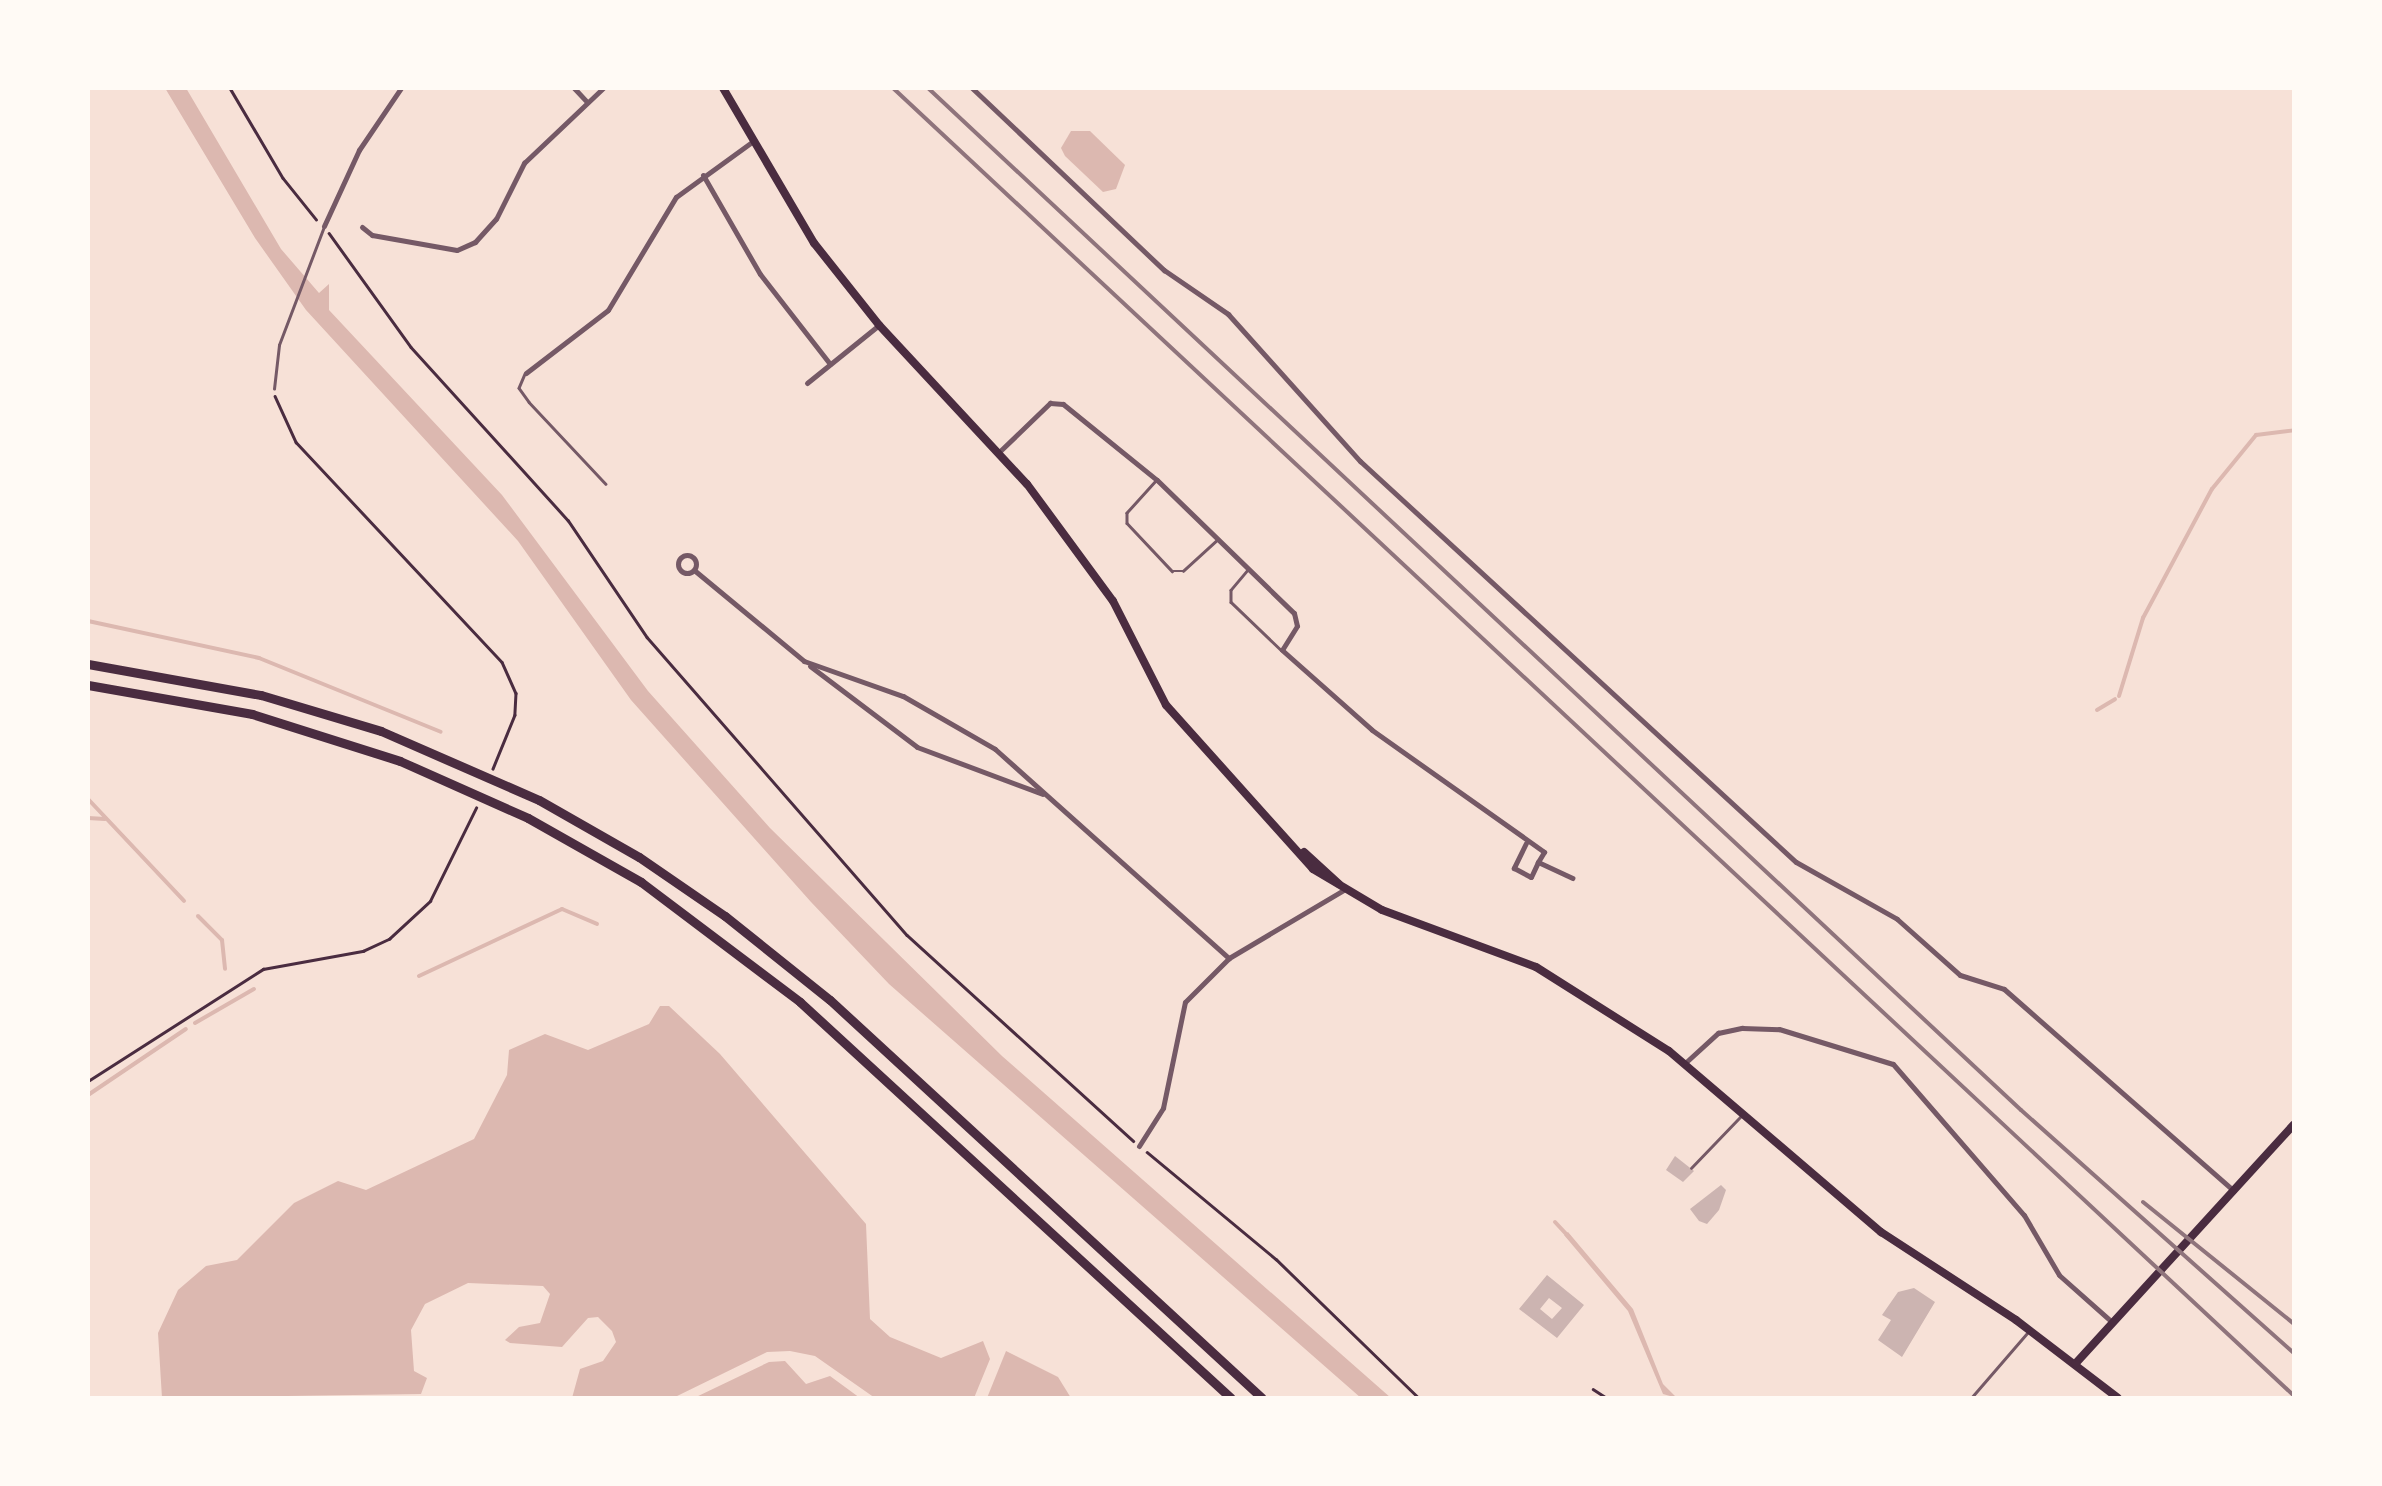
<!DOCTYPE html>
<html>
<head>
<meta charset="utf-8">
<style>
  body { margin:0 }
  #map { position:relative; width:2382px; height:1486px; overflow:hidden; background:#f7e1d7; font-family:"Sofia Sans Condensed",sans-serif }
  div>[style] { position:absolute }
  .water>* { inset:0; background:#dcb8b0 }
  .stream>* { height:4px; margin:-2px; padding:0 2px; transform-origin:2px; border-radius:2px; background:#dcb8b0 }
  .building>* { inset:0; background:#ccb4b1 }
  .path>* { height:2.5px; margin:-1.25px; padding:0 1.25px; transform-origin:1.25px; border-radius:1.25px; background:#4a2c40 }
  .service>* { height:2.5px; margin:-1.25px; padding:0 1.25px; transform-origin:1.25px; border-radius:1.25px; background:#755966 }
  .minor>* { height:5px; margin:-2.5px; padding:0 2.5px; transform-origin:2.5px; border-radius:2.5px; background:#755966 }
  .minor>.ring { margin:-2.5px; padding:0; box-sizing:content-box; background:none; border:5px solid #755966; border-radius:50% }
  .secondary>* { height:8px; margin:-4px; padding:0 4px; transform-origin:4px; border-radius:4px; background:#4a2c40 }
  .trunk>* { height:9px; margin:-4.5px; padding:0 4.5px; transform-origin:4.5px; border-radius:4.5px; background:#4a2c40 }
  .rail>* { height:4px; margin:-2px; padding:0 2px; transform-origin:2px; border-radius:2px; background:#8f747c }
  span { translate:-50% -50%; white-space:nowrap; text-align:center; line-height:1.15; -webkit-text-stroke:10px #fffaf5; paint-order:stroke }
  .frame { position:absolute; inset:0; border:90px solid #fffaf5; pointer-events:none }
</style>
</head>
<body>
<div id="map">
  <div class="water">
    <div style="clip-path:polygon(165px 88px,186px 88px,281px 249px,319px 293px,329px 284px,329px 310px,502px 495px,648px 691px,770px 828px,1002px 1056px,1391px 1398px,1361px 1398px,889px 984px,811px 902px,631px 700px,518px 541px,306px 310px,255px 238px)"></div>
    <div style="clip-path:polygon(1071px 131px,1090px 131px,1125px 165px,1116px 189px,1103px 192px,1065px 156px,1061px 148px)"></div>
    <div style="clip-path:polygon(660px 1006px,669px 1006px,720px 1054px,866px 1224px,870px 1319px,890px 1337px,941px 1358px,983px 1341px,990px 1359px,974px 1398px,875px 1398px,815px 1356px,790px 1351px,767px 1352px,673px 1398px,572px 1398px,580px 1369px,603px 1361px,616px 1342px,612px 1331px,598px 1317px,588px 1318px,562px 1347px,510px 1343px,505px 1340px,519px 1327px,540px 1323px,550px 1294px,543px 1286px,468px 1283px,425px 1304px,411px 1330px,414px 1371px,427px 1378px,421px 1394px,162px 1398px,158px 1333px,178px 1290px,206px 1266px,237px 1260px,294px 1203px,338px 1181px,366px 1190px,474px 1139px,507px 1075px,509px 1050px,545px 1034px,588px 1050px,649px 1024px)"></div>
    <div style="clip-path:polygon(1568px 1232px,1633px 1309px,1663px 1384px,1677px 1398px,1663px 1394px,1628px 1311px,1564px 1235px)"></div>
    <div style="clip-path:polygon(1006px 1351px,1058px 1377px,1071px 1398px,987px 1398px)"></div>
    <div style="clip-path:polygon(785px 1361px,806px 1384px,830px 1376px,860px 1398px,694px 1398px,769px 1362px)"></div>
  </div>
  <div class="stream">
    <div style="left:88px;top:621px;width:175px;rotate:12.2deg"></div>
    <div style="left:259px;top:658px;width:196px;rotate:22.1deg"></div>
    <div style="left:2119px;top:696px;width:82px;rotate:-72.9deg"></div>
    <div style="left:2143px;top:618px;width:146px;rotate:-61.9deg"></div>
    <div style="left:2212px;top:489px;width:70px;rotate:-50.8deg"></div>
    <div style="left:2256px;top:435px;width:38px;rotate:-7deg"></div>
    <div style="left:2097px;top:710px;width:21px;rotate:-31deg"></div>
    <div style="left:88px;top:799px;width:140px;rotate:46.7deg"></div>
    <div style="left:88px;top:818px;width:17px;rotate:3deg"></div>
    <div style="left:198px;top:916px;width:34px;rotate:45deg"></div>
    <div style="left:222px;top:940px;width:29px;rotate:84deg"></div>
    <div style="left:419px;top:976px;width:158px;rotate:-25.1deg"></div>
    <div style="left:562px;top:909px;width:38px;rotate:23deg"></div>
    <div style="left:195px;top:1023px;width:68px;rotate:-30deg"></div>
    <div style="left:88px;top:1095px;width:118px;rotate:-34deg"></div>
    <div style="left:1555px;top:1222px;width:21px;rotate:47deg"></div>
  </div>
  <div class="building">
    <div style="clip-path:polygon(1675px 1156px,1694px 1171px,1683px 1182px,1666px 1170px)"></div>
    <div style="clip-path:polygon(1721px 1185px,1726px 1190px,1719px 1210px,1707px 1224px,1699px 1221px,1690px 1209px)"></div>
    <div style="clip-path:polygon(evenodd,1547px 1275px,1584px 1305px,1557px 1338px,1519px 1309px,1547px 1275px,1549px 1298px,1562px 1308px,1552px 1319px,1540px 1309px,1549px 1298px)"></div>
    <div style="clip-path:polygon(1914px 1288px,1935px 1302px,1902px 1357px,1878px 1340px,1891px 1320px,1882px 1315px,1898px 1292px)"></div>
  </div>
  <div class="path">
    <div style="left:230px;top:88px;width:104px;rotate:59.5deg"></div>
    <div style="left:283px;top:178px;width:53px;rotate:51.2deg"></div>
    <div style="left:329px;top:233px;width:140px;rotate:54.3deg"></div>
    <div style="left:411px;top:347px;width:234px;rotate:47.8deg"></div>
    <div style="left:568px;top:520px;width:141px;rotate:56deg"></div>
    <div style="left:647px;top:637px;width:395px;rotate:48.9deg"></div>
    <div style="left:907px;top:935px;width:306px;rotate:42.3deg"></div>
    <div style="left:275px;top:396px;width:51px;rotate:65.5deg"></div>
    <div style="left:296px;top:442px;width:301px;rotate:46.9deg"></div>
    <div style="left:502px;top:662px;width:34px;rotate:66deg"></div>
    <div style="left:516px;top:693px;width:22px;rotate:93deg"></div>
    <div style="left:515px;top:715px;width:58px;rotate:112.2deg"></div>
    <div style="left:88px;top:1081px;width:208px;rotate:-32.6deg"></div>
    <div style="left:263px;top:969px;width:102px;rotate:-10.2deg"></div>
    <div style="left:363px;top:951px;width:29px;rotate:-25deg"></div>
    <div style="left:389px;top:939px;width:56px;rotate:-42.8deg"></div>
    <div style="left:430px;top:901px;width:104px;rotate:-63.7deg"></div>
    <div style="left:1147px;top:1152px;width:168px;rotate:39.7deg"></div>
    <div style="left:1276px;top:1259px;width:199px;rotate:44.2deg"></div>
    <div style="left:1593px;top:1389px;width:17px;rotate:33deg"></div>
  </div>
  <div class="service">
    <div style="left:525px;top:374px;width:15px;rotate:113deg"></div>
    <div style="left:519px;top:388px;width:17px;rotate:54deg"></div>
    <div style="left:529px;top:402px;width:112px;rotate:46.8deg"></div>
    <div style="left:274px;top:389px;width:44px;rotate:-83.5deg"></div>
    <div style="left:279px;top:345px;width:124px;rotate:-69.2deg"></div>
    <div style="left:1156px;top:481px;width:43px;rotate:132.2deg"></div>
    <div style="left:1127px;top:513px;width:10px;rotate:90deg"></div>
    <div style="left:1127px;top:523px;width:66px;rotate:46.8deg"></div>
    <div style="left:1172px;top:571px;width:11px"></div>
    <div style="left:1183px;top:571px;width:47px;rotate:-42.4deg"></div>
    <div style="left:1248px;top:570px;width:26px;rotate:130deg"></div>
    <div style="left:1231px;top:590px;width:12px;rotate:90deg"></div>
    <div style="left:1231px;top:602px;width:69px;rotate:43.8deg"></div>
    <div style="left:1691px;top:1168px;width:74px;rotate:-46.1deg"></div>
    <div style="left:1971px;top:1398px;width:87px;rotate:-49.2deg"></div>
  </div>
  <div class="minor">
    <div style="left:574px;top:88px;width:19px;rotate:47deg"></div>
    <div style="left:972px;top:88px;width:265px;rotate:43.5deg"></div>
    <div style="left:1164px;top:270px;width:78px;rotate:34.5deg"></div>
    <div style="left:1228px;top:314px;width:198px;rotate:48.1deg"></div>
    <div style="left:1360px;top:461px;width:592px;rotate:42.61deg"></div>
    <div style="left:1796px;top:862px;width:116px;rotate:29.4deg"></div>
    <div style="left:1897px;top:919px;width:84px;rotate:41.6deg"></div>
    <div style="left:1960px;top:975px;width:46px;rotate:17.7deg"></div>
    <div style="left:2004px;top:989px;width:306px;rotate:41.3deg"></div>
    <div style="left:703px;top:175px;width:114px;rotate:60.1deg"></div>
    <div style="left:760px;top:274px;width:114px;rotate:52.1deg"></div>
    <div style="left:324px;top:226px;width:84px;rotate:-65.3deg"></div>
    <div style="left:359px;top:150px;width:75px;rotate:-55.9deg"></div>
    <div style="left:362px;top:227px;width:13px;rotate:39deg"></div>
    <div style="left:372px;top:235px;width:86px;rotate:10deg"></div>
    <div style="left:457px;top:250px;width:20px;rotate:-24deg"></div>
    <div style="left:475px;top:242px;width:31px;rotate:-48deg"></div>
    <div style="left:496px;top:219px;width:63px;rotate:-63.4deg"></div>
    <div style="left:524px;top:163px;width:109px;rotate:-43.5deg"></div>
    <div style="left:526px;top:373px;width:103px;rotate:-37.5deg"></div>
    <div style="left:608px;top:310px;width:132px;rotate:-59deg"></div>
    <div style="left:676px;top:197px;width:95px;rotate:-36deg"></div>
    <div style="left:807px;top:383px;width:92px;rotate:-38.9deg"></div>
    <div style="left:999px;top:452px;width:71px;rotate:-43.9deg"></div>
    <div style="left:1050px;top:403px;width:13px;rotate:4deg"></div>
    <div style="left:1063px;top:404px;width:121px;rotate:39deg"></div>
    <div style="left:1157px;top:480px;width:191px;rotate:44.2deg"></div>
    <div style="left:1294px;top:613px;width:13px;rotate:77deg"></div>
    <div style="left:1297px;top:626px;width:28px;rotate:122deg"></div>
    <div style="left:1282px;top:650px;width:120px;rotate:41.6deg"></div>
    <div style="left:1372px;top:730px;width:211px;rotate:35.3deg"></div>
    <div style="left:1544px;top:852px;width:12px;rotate:121deg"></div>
    <div style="left:1538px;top:862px;width:38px;rotate:25deg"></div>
    <div class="ring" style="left:678px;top:555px;width:13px;height:13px"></div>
    <div style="left:694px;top:570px;width:143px;rotate:39.6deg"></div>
    <div style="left:804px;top:661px;width:105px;rotate:19.5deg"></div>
    <div style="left:903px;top:696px;width:106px;rotate:29.9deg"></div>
    <div style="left:995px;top:749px;width:314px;rotate:41.8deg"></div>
    <div style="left:810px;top:666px;width:134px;rotate:37.1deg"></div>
    <div style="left:917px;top:747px;width:134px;rotate:20.5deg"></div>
    <div style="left:1526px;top:843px;width:28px;rotate:116deg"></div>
    <div style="left:1514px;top:868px;width:19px;rotate:28deg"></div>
    <div style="left:1531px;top:877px;width:17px;rotate:-65deg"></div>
    <div style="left:1685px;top:1063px;width:45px;rotate:-42.3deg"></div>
    <div style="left:1718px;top:1033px;width:25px;rotate:-12deg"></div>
    <div style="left:1742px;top:1028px;width:37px;rotate:2deg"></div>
    <div style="left:1779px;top:1029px;width:119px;rotate:17.1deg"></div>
    <div style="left:1893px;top:1064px;width:200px;rotate:49.1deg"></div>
    <div style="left:2024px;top:1215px;width:69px;rotate:59.7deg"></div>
    <div style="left:2059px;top:1275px;width:71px;rotate:41.6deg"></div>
    <div style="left:1139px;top:1146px;width:45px;rotate:-57.7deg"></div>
    <div style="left:1163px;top:1108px;width:108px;rotate:-78.3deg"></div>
    <div style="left:1185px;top:1002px;width:62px;rotate:-45deg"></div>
    <div style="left:1229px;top:958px;width:135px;rotate:-30.7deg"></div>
  </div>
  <div class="secondary">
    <div style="left:723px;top:88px;width:180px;rotate:59.6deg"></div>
    <div style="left:814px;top:243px;width:105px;rotate:51.6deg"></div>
    <div style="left:879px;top:325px;width:217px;rotate:47.1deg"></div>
    <div style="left:1027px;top:484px;width:145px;rotate:53.7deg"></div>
    <div style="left:1113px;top:601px;width:117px;rotate:63deg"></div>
    <div style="left:1166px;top:705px;width:220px;rotate:48.1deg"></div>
    <div style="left:1313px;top:869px;width:80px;rotate:30.7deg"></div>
    <div style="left:1382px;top:910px;width:164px;rotate:20.3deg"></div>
    <div style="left:1536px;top:967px;width:157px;rotate:32.3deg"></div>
    <div style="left:1669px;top:1051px;width:279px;rotate:40.5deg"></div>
    <div style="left:1881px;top:1232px;width:161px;rotate:33.1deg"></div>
    <div style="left:2016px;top:1320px;width:128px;rotate:37.4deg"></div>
    <div style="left:1304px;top:852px;width:47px;rotate:42.4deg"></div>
    <div style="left:2076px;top:1363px;width:323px;rotate:-47.6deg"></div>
  </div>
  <div class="trunk">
    <div style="left:88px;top:664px;width:176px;rotate:10.2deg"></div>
    <div style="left:261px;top:695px;width:125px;rotate:16.7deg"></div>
    <div style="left:381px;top:731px;width:172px;rotate:23.6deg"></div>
    <div style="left:539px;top:800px;width:115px;rotate:29.7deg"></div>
    <div style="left:639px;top:857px;width:104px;rotate:34.5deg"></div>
    <div style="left:725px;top:916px;width:134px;rotate:38.7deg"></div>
    <div style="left:830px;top:1000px;width:587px;rotate:42.65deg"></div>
    <div style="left:88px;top:685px;width:167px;rotate:10deg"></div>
    <div style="left:252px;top:714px;width:155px;rotate:17.6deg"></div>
    <div style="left:400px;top:761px;width:140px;rotate:24deg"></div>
    <div style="left:528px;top:818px;width:130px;rotate:29.5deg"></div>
    <div style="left:641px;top:882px;width:199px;rotate:37deg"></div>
    <div style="left:800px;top:1002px;width:585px;rotate:42.58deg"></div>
  </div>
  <div class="rail">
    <div style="left:893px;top:88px;width:1917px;rotate:43.03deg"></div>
    <div style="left:928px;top:88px;width:1496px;rotate:43.08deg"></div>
    <div style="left:2021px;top:1110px;width:365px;rotate:41.7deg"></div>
    <div style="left:2143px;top:1202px;width:194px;rotate:38.9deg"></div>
  </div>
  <div class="frame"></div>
</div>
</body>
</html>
